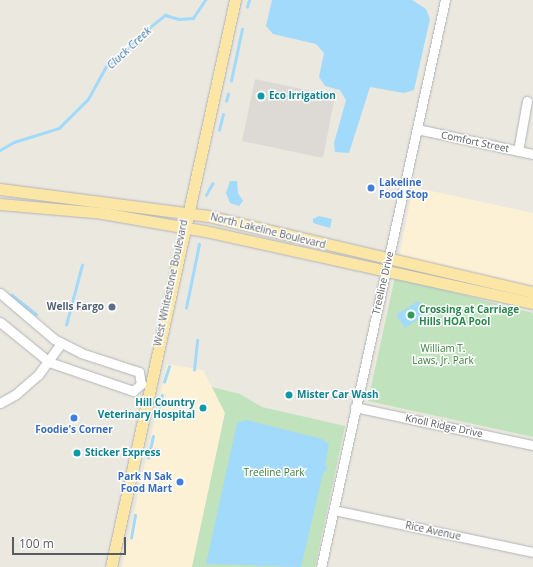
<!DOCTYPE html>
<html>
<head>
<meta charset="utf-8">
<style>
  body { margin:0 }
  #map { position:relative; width:533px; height:567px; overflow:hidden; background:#ebe8e0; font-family:"Open Sans",sans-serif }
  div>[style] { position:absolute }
  .commercial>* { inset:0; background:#fcf0d5 }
  .industrial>* { inset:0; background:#dddad5 }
  .green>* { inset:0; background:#c0e2bd }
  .water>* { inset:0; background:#a1dafb }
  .stream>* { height:2.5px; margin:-1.25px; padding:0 1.25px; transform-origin:1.25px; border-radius:1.25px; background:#a1dafb }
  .roads { filter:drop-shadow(0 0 1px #b1b4b7) drop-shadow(0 0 1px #b1b4b7) }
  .minor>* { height:9px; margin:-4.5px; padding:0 4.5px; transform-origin:4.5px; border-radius:4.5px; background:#fff }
  .major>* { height:11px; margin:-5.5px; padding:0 5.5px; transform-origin:5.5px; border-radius:5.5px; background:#fbe6a6 }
  .dots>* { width:11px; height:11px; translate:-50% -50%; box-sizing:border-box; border:2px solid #fff; border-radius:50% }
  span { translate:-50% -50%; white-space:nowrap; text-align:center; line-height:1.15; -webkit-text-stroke:3px #fff; paint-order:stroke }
  .culture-label { font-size:10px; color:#0d838f; font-weight:700 }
  .left { translate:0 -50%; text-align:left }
  .right { translate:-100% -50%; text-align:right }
  .street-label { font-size:10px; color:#595d61 }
  .shop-label { font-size:10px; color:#366cbe; font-weight:700 }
  .service-label { font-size:10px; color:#4e5e75; font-weight:700 }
  .leisure-label { font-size:10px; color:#27864d; font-weight:700 }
  .park-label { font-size:10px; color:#3a8138 }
  .water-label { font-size:11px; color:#3d76a2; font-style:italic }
  .scale { position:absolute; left:12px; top:537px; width:114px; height:18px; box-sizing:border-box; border:2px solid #595d61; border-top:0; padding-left:5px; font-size:12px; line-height:14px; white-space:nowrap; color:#595d61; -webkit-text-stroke:3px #fff; paint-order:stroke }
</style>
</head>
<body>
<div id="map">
  <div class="commercial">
    <div style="clip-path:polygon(413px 187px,533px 213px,533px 286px,399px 258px)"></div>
    <div style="clip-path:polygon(167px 364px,203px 370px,225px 413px,192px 567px,122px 567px)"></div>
  </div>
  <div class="industrial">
    <div style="clip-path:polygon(255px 79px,335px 96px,323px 158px,242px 141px)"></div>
  </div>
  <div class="green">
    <div style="clip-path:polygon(395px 277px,533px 313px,533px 437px,368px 401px)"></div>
    <div style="clip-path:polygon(212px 387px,240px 394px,262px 407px,345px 426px,315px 567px,192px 567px,225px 413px)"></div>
  </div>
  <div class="water">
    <div style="clip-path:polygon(272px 0,412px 0,426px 9px,430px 19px,414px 90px,404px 93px,370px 87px,349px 153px,335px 152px,334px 143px,346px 100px,340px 90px,325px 86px,319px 77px,324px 53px,316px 44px,273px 34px,266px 26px)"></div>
    <div style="clip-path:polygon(230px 181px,237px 181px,238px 193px,243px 201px,239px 206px,230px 203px,226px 193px)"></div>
    <div style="clip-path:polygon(319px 216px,332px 219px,330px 228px,313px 223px,313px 219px)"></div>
    <div style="clip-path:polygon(418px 301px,426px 314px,405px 328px,396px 315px)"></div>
    <div style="clip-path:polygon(246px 420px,322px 439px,329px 444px,325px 465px,328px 468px,323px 473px,301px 567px,206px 564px,237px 423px)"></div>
  </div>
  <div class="stream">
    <div style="left:247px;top:7px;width:7px;rotate:-74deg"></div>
    <div style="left:231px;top:81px;width:53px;rotate:-78.1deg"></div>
    <div style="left:226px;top:101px;width:7px;rotate:-74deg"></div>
    <div style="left:219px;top:130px;width:16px;rotate:-76deg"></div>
    <div style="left:0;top:150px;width:16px;rotate:-30deg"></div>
    <div style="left:14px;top:142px;width:47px;rotate:-17.3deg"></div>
    <div style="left:59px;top:128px;width:41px;rotate:-45deg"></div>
    <div style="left:88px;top:99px;width:37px;rotate:-61deg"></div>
    <div style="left:106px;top:67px;width:58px;rotate:-42.2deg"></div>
    <div style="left:149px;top:28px;width:21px;rotate:-39deg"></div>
    <div style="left:165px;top:15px;width:15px;rotate:16deg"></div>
    <div style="left:179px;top:19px;width:14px;rotate:-4deg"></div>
    <div style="left:193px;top:18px;width:22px;rotate:-56deg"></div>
    <div style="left:206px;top:195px;width:13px;rotate:-61deg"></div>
    <div style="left:8px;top:296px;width:4px;rotate:-14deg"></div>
    <div style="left:12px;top:295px;width:31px;rotate:38deg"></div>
    <div style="left:186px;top:308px;width:65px;rotate:-78.5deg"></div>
    <div style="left:66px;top:325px;width:62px;rotate:-75.1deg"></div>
    <div style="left:194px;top:370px;width:30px;rotate:-84deg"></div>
    <div style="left:164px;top:382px;width:16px;rotate:-72deg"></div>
    <div style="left:158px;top:412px;width:17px;rotate:-77deg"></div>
    <div style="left:148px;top:458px;width:22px;rotate:-77deg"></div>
    <div style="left:131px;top:538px;width:23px;rotate:-80deg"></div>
  </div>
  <div class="roads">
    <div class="minor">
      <div style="left:417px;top:129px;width:119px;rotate:12.2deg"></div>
      <div style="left:518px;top:151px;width:51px;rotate:-79.8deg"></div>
      <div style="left:0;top:293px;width:71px;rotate:40.4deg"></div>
      <div style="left:54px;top:339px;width:30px;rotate:27deg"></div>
      <div style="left:81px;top:353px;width:61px;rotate:18.1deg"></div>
      <div style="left:139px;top:372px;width:12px;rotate:81deg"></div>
      <div style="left:0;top:322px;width:63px;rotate:39.2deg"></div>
      <div style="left:49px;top:362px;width:89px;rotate:19deg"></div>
      <div style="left:133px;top:391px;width:11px;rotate:-41deg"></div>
      <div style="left:0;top:403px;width:18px;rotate:-29deg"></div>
      <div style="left:16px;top:394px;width:29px;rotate:-41deg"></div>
      <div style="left:38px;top:375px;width:39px;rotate:-54deg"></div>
      <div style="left:355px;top:407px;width:182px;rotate:12.1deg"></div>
      <div style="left:334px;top:510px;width:203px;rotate:11.9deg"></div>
      <div style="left:321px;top:567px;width:580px;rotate:-77.66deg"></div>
    </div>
    <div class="major">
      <div style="left:0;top:189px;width:210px;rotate:7.4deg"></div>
      <div style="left:208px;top:216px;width:334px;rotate:13.2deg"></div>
      <div style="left:0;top:204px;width:102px;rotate:5deg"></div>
      <div style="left:102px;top:213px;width:105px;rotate:9.9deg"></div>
      <div style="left:205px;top:231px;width:336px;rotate:12.4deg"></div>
      <div style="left:111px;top:567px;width:580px;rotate:-77.66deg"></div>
    </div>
  </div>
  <div class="dots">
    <div style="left:261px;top:96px;background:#0f9aa8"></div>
    <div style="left:371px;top:188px;background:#3f7fe0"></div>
    <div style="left:112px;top:307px;background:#5c6f8a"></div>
    <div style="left:411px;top:315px;background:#2e9e5b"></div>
    <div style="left:289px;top:395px;background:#0f9aa8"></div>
    <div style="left:203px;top:408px;background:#0f9aa8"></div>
    <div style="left:74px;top:418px;background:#3f7fe0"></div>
    <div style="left:77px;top:453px;background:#0f9aa8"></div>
    <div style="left:180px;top:482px;background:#3f7fe0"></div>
  </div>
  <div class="culture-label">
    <span class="left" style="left:269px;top:96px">Eco Irrigation</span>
    <span class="left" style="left:297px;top:395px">Mister Car Wash</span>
    <span class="right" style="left:195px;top:408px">Hill Country<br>Veterinary Hospital</span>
    <span class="left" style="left:85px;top:453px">Sticker Express</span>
  </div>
  <div class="street-label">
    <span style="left:475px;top:142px;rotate:12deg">Comfort Street</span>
    <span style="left:268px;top:231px;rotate:14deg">North Lakeline Boulevard</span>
    <span style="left:171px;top:283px;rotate:-78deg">West Whitestone Boulevard</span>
    <span style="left:383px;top:283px;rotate:-77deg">Treeline Drive</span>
    <span style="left:444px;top:426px;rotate:12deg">Knoll Ridge Drive</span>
    <span style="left:433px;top:531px;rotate:12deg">Rice Avenue</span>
  </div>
  <div class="shop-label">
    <span class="left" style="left:379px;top:188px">Lakeline<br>Food Stop</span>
    <span style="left:74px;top:430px">Foodie's Corner</span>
    <span class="right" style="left:172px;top:482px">Park N Sak<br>Food Mart</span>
  </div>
  <div class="service-label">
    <span class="right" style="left:104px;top:307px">Wells Fargo</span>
  </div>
  <div class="leisure-label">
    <span class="left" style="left:419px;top:315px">Crossing at Carriage<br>Hills HOA Pool</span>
  </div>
  <div class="park-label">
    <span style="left:443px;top:354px">William T.<br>Laws, Jr. Park</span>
    <span style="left:274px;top:473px">Treeline Park</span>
  </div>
  <div class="water-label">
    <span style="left:129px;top:48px;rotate:-43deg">Cluck Creek</span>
  </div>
  <div class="scale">100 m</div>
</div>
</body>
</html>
